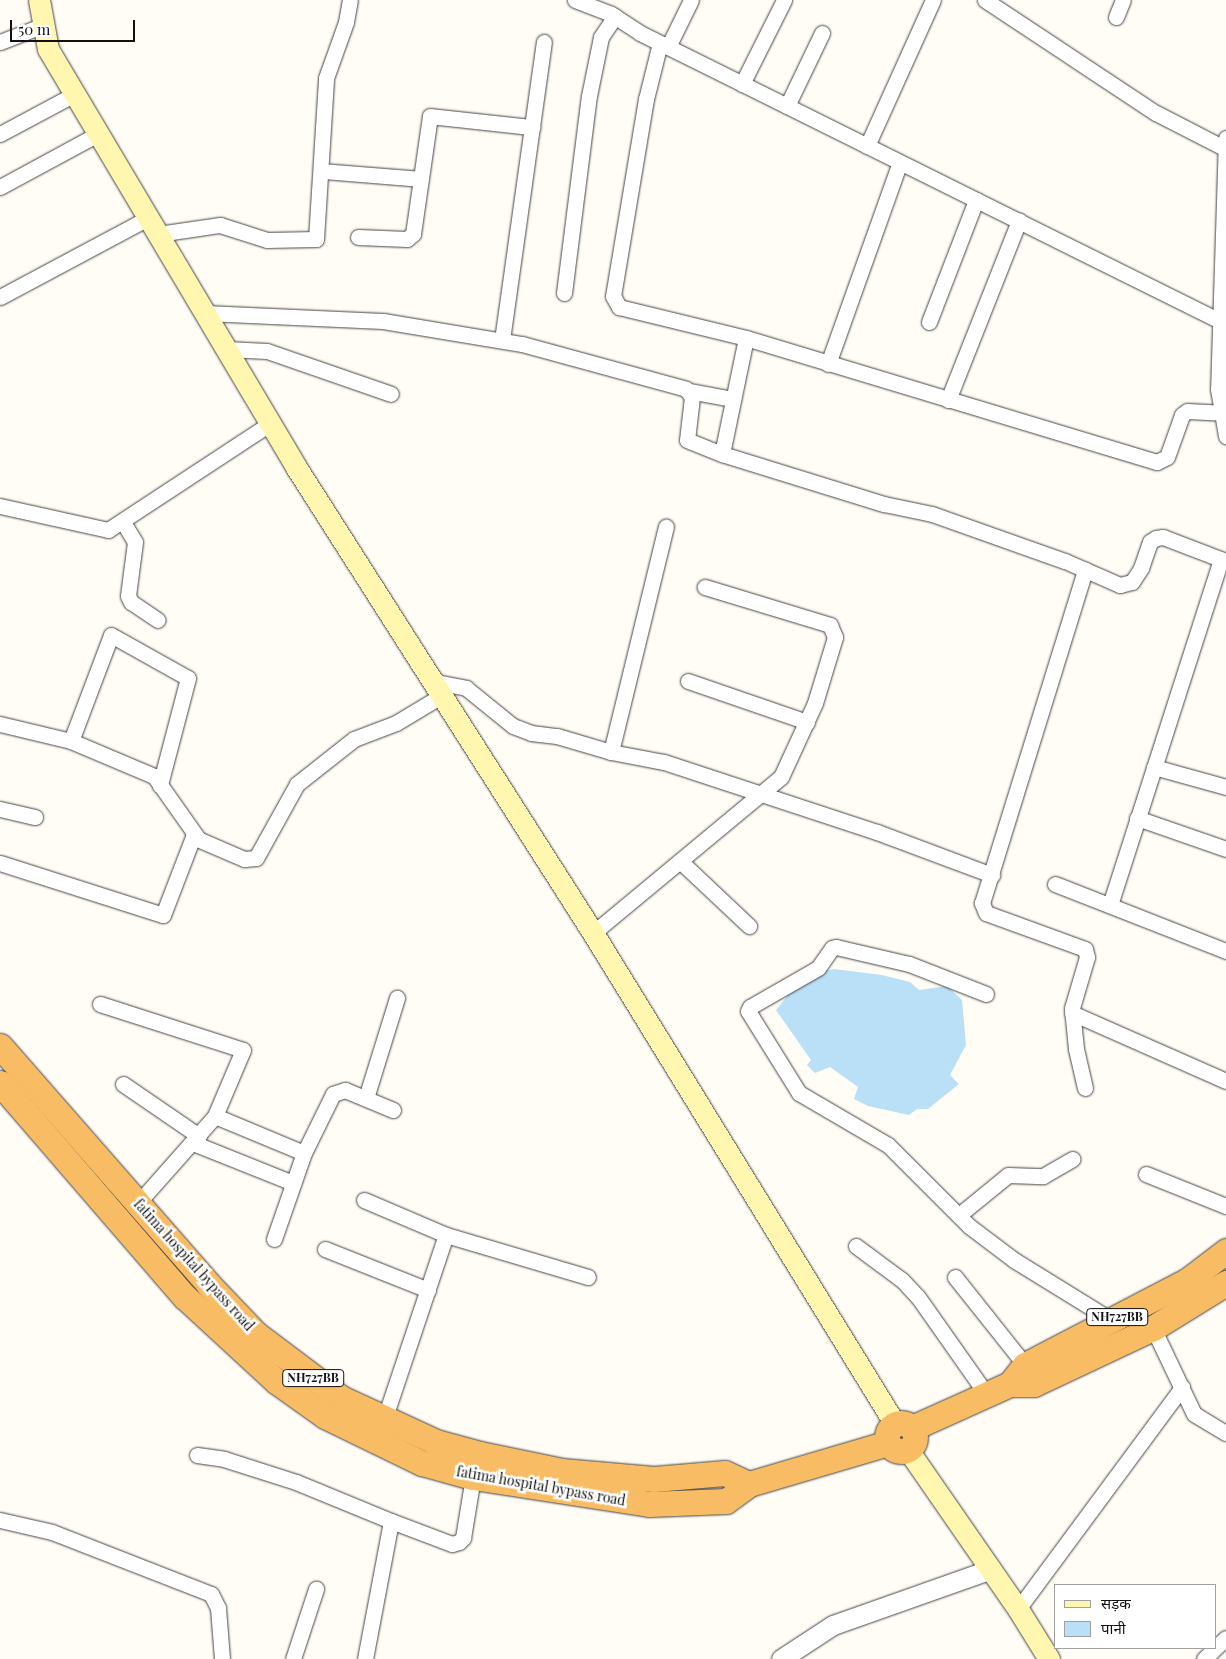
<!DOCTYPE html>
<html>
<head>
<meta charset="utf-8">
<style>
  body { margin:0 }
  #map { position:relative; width:1226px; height:1659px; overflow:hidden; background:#fffdf5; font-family:"Playfair Display","Noto Sans Devanagari",serif }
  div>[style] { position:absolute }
  .water>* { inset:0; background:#b9e0f7 }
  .roads { filter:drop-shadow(0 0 1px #444) drop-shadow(0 0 1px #444) }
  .minor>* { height:15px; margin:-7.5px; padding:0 7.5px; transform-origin:7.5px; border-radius:7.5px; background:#fff }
  .tertiary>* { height:19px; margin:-9.5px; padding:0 9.5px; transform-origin:9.5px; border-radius:9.5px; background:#fff }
  .secondary>* { height:21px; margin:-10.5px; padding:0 10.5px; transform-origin:10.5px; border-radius:10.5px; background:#fff6b0 }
  .trunk>* { height:25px; margin:-12.5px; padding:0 12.5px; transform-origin:12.5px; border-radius:12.5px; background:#f7bc64 }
  .trunk>.ring { margin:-12.5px; padding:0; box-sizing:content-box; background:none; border:25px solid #f7bc64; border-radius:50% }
  span { translate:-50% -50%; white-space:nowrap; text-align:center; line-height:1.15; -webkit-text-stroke:5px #fff; paint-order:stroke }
  .shield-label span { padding:1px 4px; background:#fff; border:1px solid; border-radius:4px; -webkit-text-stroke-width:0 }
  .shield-label { font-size:12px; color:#111; font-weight:700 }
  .street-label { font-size:14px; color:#111 }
  .legend { position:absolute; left:1054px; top:1584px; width:162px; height:65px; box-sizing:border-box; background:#fff; border:1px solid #a0a0a0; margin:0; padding:6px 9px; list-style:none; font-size:15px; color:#111 }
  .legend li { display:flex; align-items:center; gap:10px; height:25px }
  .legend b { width:25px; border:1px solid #a0a0a0 }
  .scale { position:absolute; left:10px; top:20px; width:125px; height:22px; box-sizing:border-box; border:2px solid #111; border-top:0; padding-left:6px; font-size:15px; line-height:18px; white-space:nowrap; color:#111; -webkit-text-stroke:4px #fff; paint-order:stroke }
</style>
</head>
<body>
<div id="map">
  <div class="water">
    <div style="clip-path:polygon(834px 969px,882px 975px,910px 982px,919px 990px,947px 986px,962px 1000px,966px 1045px,950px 1075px,959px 1084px,928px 1109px,917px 1109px,909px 1115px,868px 1106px,854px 1099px,858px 1087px,830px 1067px,815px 1073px,807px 1065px,811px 1060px,776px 1010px,788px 995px,787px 986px,804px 976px)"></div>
  </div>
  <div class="roads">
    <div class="minor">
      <div style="left:575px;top:0;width:39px;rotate:21deg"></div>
      <div style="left:611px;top:14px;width:35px;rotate:33deg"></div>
      <div style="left:640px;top:33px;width:654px;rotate:26.41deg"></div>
      <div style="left:985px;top:0;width:205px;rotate:33.5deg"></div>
      <div style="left:1156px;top:113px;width:79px;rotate:27.2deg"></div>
      <div style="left:1116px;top:17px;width:18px;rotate:-68deg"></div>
      <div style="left:0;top:42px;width:47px;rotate:-21.1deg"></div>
      <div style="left:660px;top:43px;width:58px;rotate:104deg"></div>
      <div style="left:646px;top:99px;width:200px;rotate:99.5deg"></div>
      <div style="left:613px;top:296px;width:13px;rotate:61deg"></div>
      <div style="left:619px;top:307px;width:131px;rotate:13.7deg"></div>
      <div style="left:746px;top:338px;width:429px;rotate:16.8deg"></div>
      <div style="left:1157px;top:462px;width:11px;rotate:-27deg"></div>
      <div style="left:1167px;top:457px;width:45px;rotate:-70.3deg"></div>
      <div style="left:1182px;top:415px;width:6px;rotate:-39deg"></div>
      <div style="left:1187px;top:411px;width:35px;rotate:3deg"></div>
      <div style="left:668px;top:47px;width:52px;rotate:-63.9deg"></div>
      <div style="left:742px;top:84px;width:94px;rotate:-63.4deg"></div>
      <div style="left:787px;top:106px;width:81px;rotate:-64.4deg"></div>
      <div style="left:0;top:134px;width:85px;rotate:-28.1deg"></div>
      <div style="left:1226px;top:138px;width:251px;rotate:91.8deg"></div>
      <div style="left:1218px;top:389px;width:48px;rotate:80.3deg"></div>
      <div style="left:867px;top:146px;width:160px;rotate:-65.7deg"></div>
      <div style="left:322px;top:171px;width:99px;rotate:4.6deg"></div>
      <div style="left:0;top:187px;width:111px;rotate:-28.4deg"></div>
      <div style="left:158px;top:234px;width:63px;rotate:-8.3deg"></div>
      <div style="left:220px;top:225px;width:49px;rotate:17.7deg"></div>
      <div style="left:267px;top:240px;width:49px;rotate:-1.2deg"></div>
      <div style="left:316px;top:239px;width:161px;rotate:-86.4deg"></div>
      <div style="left:326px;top:78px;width:59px;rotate:-70.3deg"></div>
      <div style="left:346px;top:22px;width:22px;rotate:-80deg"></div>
      <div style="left:358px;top:237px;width:49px;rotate:2.3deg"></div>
      <div style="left:407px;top:239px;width:8px;rotate:-40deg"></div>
      <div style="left:413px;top:234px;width:119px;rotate:-81.8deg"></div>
      <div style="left:430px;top:116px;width:103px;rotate:6.2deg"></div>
      <div style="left:564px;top:293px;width:199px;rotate:-82.8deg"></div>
      <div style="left:589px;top:96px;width:60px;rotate:-78.5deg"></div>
      <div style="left:601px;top:37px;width:25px;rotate:-56deg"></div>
      <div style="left:0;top:297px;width:168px;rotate:-28.1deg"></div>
      <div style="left:205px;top:313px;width:178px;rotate:2.6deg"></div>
      <div style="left:383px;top:321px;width:141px;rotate:9.4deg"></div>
      <div style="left:522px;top:344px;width:170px;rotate:15.3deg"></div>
      <div style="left:686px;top:389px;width:10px;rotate:53deg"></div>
      <div style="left:692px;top:397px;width:43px;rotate:96.6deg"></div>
      <div style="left:687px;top:440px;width:38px;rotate:22deg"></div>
      <div style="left:929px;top:322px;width:131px;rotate:-68.9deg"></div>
      <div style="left:746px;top:338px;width:118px;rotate:101.7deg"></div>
      <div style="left:722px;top:454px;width:170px;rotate:17.2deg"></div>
      <div style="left:884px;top:504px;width:49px;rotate:11.8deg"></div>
      <div style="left:932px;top:514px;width:141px;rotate:19.5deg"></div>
      <div style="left:1065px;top:561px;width:60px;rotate:23.6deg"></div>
      <div style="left:1120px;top:585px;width:12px;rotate:-14deg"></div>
      <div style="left:1132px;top:582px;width:17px;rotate:-57deg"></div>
      <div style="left:1141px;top:568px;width:28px;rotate:-71deg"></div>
      <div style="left:1150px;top:542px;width:7px;rotate:-34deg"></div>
      <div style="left:1156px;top:538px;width:7px;rotate:-8deg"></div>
      <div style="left:1163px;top:537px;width:67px;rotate:20.9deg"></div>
      <div style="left:502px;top:340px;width:301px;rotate:-82deg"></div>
      <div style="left:226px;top:349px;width:41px;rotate:2.8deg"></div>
      <div style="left:267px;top:351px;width:131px;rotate:19.1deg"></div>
      <div style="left:828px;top:364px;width:214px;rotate:-70.4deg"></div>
      <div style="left:689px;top:391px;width:45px;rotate:10.3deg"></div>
      <div style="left:948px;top:400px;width:193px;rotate:-68.4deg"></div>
      <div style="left:0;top:506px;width:111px;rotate:12.5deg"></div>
      <div style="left:108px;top:530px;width:195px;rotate:-33.3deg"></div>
      <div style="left:123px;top:522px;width:23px;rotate:59deg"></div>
      <div style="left:135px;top:542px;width:54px;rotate:97.4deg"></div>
      <div style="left:128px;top:596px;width:7px;rotate:63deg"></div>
      <div style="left:131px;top:602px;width:32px;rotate:34deg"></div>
      <div style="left:431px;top:681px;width:36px;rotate:11deg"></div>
      <div style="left:466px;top:688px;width:60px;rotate:39deg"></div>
      <div style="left:513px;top:726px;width:19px;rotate:21deg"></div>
      <div style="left:531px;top:733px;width:26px;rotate:7deg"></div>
      <div style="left:557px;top:736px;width:56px;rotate:16.5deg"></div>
      <div style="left:611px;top:752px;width:54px;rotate:10.7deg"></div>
      <div style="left:664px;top:762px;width:224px;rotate:18.2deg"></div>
      <div style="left:877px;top:832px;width:123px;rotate:20.5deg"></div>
      <div style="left:688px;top:681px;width:126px;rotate:19deg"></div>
      <div style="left:0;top:724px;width:73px;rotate:13.5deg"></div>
      <div style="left:71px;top:741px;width:90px;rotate:22.9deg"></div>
      <div style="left:154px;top:776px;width:75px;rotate:54.8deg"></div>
      <div style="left:71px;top:741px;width:113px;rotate:-69.3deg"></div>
      <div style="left:111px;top:635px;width:88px;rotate:29.2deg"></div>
      <div style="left:188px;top:678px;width:111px;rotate:104.7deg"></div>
      <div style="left:611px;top:752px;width:232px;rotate:-76.3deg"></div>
      <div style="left:1154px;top:767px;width:75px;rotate:15.5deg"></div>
      <div style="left:0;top:809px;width:36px;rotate:13deg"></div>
      <div style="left:1137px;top:818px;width:94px;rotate:19.2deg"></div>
      <div style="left:680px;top:861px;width:95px;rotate:43.3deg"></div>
      <div style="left:0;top:863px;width:171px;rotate:17.7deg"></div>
      <div style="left:163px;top:915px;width:84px;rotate:-69deg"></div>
      <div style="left:193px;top:837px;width:56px;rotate:23.3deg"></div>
      <div style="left:244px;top:859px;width:12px;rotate:-5deg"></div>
      <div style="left:256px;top:858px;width:85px;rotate:-61deg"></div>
      <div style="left:297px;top:784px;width:73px;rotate:-38.3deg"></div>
      <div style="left:354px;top:739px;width:45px;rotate:-20.9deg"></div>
      <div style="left:396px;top:723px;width:52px;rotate:-31deg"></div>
      <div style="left:1055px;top:884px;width:184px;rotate:21.4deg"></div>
      <div style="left:1110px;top:905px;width:363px;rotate:-72.2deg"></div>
      <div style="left:593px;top:933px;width:244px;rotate:-39.7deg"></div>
      <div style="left:781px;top:777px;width:81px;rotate:-65.3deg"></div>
      <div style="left:815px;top:703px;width:69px;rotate:-73.1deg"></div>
      <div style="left:835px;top:637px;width:13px;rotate:-113deg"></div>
      <div style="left:830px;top:625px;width:131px;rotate:-163.1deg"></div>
      <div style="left:986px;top:994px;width:83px;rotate:-158.7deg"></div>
      <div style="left:909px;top:964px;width:75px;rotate:-166.9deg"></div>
      <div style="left:836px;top:947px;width:4px;rotate:166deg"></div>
      <div style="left:832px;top:948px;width:24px;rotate:125deg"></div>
      <div style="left:818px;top:968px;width:78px;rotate:150.2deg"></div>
      <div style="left:750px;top:1007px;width:4px;rotate:117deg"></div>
      <div style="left:748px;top:1011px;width:97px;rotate:58.1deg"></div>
      <div style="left:799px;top:1093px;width:103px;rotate:30.3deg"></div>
      <div style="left:888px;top:1145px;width:115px;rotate:45deg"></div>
      <div style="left:969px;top:1226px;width:56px;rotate:37.1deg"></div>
      <div style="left:1014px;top:1260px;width:114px;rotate:31.7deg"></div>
      <div style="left:100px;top:1004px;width:150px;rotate:17.8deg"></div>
      <div style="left:243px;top:1050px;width:72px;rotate:113deg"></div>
      <div style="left:215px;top:1116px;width:116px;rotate:131.5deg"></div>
      <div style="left:1072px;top:1013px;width:168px;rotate:23.8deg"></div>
      <div style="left:123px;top:1084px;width:92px;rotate:34.4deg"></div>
      <div style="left:1085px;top:1088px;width:40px;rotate:-103deg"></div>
      <div style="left:1076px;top:1049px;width:41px;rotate:-95.6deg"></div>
      <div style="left:1072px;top:1008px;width:53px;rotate:-73.6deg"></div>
      <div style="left:1087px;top:957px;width:8px;rotate:-104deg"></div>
      <div style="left:1085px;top:949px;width:105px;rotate:-160deg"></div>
      <div style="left:986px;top:913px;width:11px;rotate:-112deg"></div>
      <div style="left:982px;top:903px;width:349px;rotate:-72.8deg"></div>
      <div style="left:366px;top:1098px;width:105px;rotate:-72.8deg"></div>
      <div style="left:215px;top:1116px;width:96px;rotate:22.6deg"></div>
      <div style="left:193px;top:1143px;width:108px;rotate:21.8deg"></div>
      <div style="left:1146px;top:1174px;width:86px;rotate:21.8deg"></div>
      <div style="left:364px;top:1200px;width:89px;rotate:23.1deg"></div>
      <div style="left:446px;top:1235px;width:148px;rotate:16.5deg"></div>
      <div style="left:959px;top:1215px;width:63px;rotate:-39.2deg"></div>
      <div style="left:1008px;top:1175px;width:35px;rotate:2deg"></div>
      <div style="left:1043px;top:1176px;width:34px;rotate:-30deg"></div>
      <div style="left:274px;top:1239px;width:91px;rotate:-70.8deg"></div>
      <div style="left:304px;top:1153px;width:66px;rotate:-63.8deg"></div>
      <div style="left:333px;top:1094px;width:13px;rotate:-18deg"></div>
      <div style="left:345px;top:1090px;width:52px;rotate:22.6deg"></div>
      <div style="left:856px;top:1246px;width:57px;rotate:36.5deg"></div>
      <div style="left:902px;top:1280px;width:23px;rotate:47deg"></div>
      <div style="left:918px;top:1297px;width:120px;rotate:54.9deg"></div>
      <div style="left:325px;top:1249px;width:111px;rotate:21.7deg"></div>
      <div style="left:955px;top:1277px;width:112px;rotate:51.5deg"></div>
      <div style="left:1153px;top:1328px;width:95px;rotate:64.5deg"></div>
      <div style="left:1194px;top:1414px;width:37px;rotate:31deg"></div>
      <div style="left:384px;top:1420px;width:195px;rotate:-71.5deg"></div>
      <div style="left:197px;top:1455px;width:27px;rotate:8deg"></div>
      <div style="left:224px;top:1459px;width:76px;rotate:17.7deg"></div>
      <div style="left:296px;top:1482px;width:103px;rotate:22.3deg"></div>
      <div style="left:0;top:1520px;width:53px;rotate:13deg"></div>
      <div style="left:52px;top:1532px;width:171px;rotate:21.3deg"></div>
      <div style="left:211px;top:1594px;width:16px;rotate:63deg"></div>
      <div style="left:218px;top:1608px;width:51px;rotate:85.5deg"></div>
      <div style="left:1018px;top:1609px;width:276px;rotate:-53.5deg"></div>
      <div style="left:293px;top:1659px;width:74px;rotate:-71.8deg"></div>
      <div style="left:365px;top:1659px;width:140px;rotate:-79.3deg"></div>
      <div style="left:391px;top:1521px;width:65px;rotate:20.7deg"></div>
      <div style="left:452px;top:1544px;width:7px;rotate:-16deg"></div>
      <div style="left:459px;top:1542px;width:6px;rotate:-45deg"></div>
      <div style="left:463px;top:1538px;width:62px;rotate:-80.7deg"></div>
      <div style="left:1204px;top:1659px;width:30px;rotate:-44deg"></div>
    </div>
    <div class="tertiary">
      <div style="left:781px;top:1659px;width:62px;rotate:-33.2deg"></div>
      <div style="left:833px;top:1625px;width:168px;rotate:-19.5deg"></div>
    </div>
    <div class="secondary">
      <div style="left:39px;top:0;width:50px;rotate:79.6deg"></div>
      <div style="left:48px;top:49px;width:486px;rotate:59.3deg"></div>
      <div style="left:296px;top:467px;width:553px;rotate:57.49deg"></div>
      <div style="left:593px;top:933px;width:576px;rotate:58.41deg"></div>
      <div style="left:908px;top:1450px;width:193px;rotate:55.3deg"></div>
      <div style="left:1018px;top:1609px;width:59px;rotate:58.2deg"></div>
    </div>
    <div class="trunk">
      <div style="left:0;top:1046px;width:317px;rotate:48.8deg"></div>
      <div style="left:209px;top:1285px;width:68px;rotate:46.2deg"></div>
      <div style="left:256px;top:1334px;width:106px;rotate:37deg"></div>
      <div style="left:341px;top:1398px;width:105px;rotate:24.9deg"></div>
      <div style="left:436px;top:1442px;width:46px;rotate:15.3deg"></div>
      <div style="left:480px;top:1454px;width:84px;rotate:11.7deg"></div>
      <div style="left:562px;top:1471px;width:92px;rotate:5deg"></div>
      <div style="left:654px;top:1479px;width:71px;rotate:-4.8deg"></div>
      <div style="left:725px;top:1473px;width:26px;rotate:25deg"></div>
      <div style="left:0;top:1083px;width:283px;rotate:49.2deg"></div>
      <div style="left:185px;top:1297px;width:124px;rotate:42.7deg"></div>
      <div style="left:276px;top:1381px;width:60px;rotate:35.5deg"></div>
      <div style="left:325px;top:1416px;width:108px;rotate:25.9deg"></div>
      <div style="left:422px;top:1463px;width:53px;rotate:15.4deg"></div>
      <div style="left:473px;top:1477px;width:178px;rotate:8.7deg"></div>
      <div style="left:649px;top:1504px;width:77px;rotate:-2.2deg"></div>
      <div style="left:726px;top:1501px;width:29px;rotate:-36deg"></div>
      <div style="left:749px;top:1484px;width:145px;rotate:-16.4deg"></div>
      <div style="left:1010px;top:1384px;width:24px;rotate:-52deg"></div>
      <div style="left:1025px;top:1365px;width:184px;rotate:-27.5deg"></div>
      <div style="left:1188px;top:1280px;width:48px;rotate:-37.3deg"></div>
      <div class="ring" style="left:887px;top:1423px;width:3px;height:3px"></div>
      <div style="left:912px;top:1428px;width:107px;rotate:-24.2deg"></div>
      <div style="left:1010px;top:1384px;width:24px"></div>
      <div style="left:1034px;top:1384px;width:132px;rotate:-25.2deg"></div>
      <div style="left:1153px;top:1328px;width:86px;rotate:-31.7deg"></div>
    </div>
  </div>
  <div class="shield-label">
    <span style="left:1117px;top:1317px">NH727BB</span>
    <span style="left:313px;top:1378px">NH727BB</span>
  </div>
  <div class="street-label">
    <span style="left:194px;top:1265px;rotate:48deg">fatima hospital bypass road</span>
    <span style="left:541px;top:1486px;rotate:10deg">fatima hospital bypass road</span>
  </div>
  <ul class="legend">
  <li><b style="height:6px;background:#fff6b0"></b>सड़क</li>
  <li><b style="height:14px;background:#b9e0f7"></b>पानी</li>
  </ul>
  <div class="scale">50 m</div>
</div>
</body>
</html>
